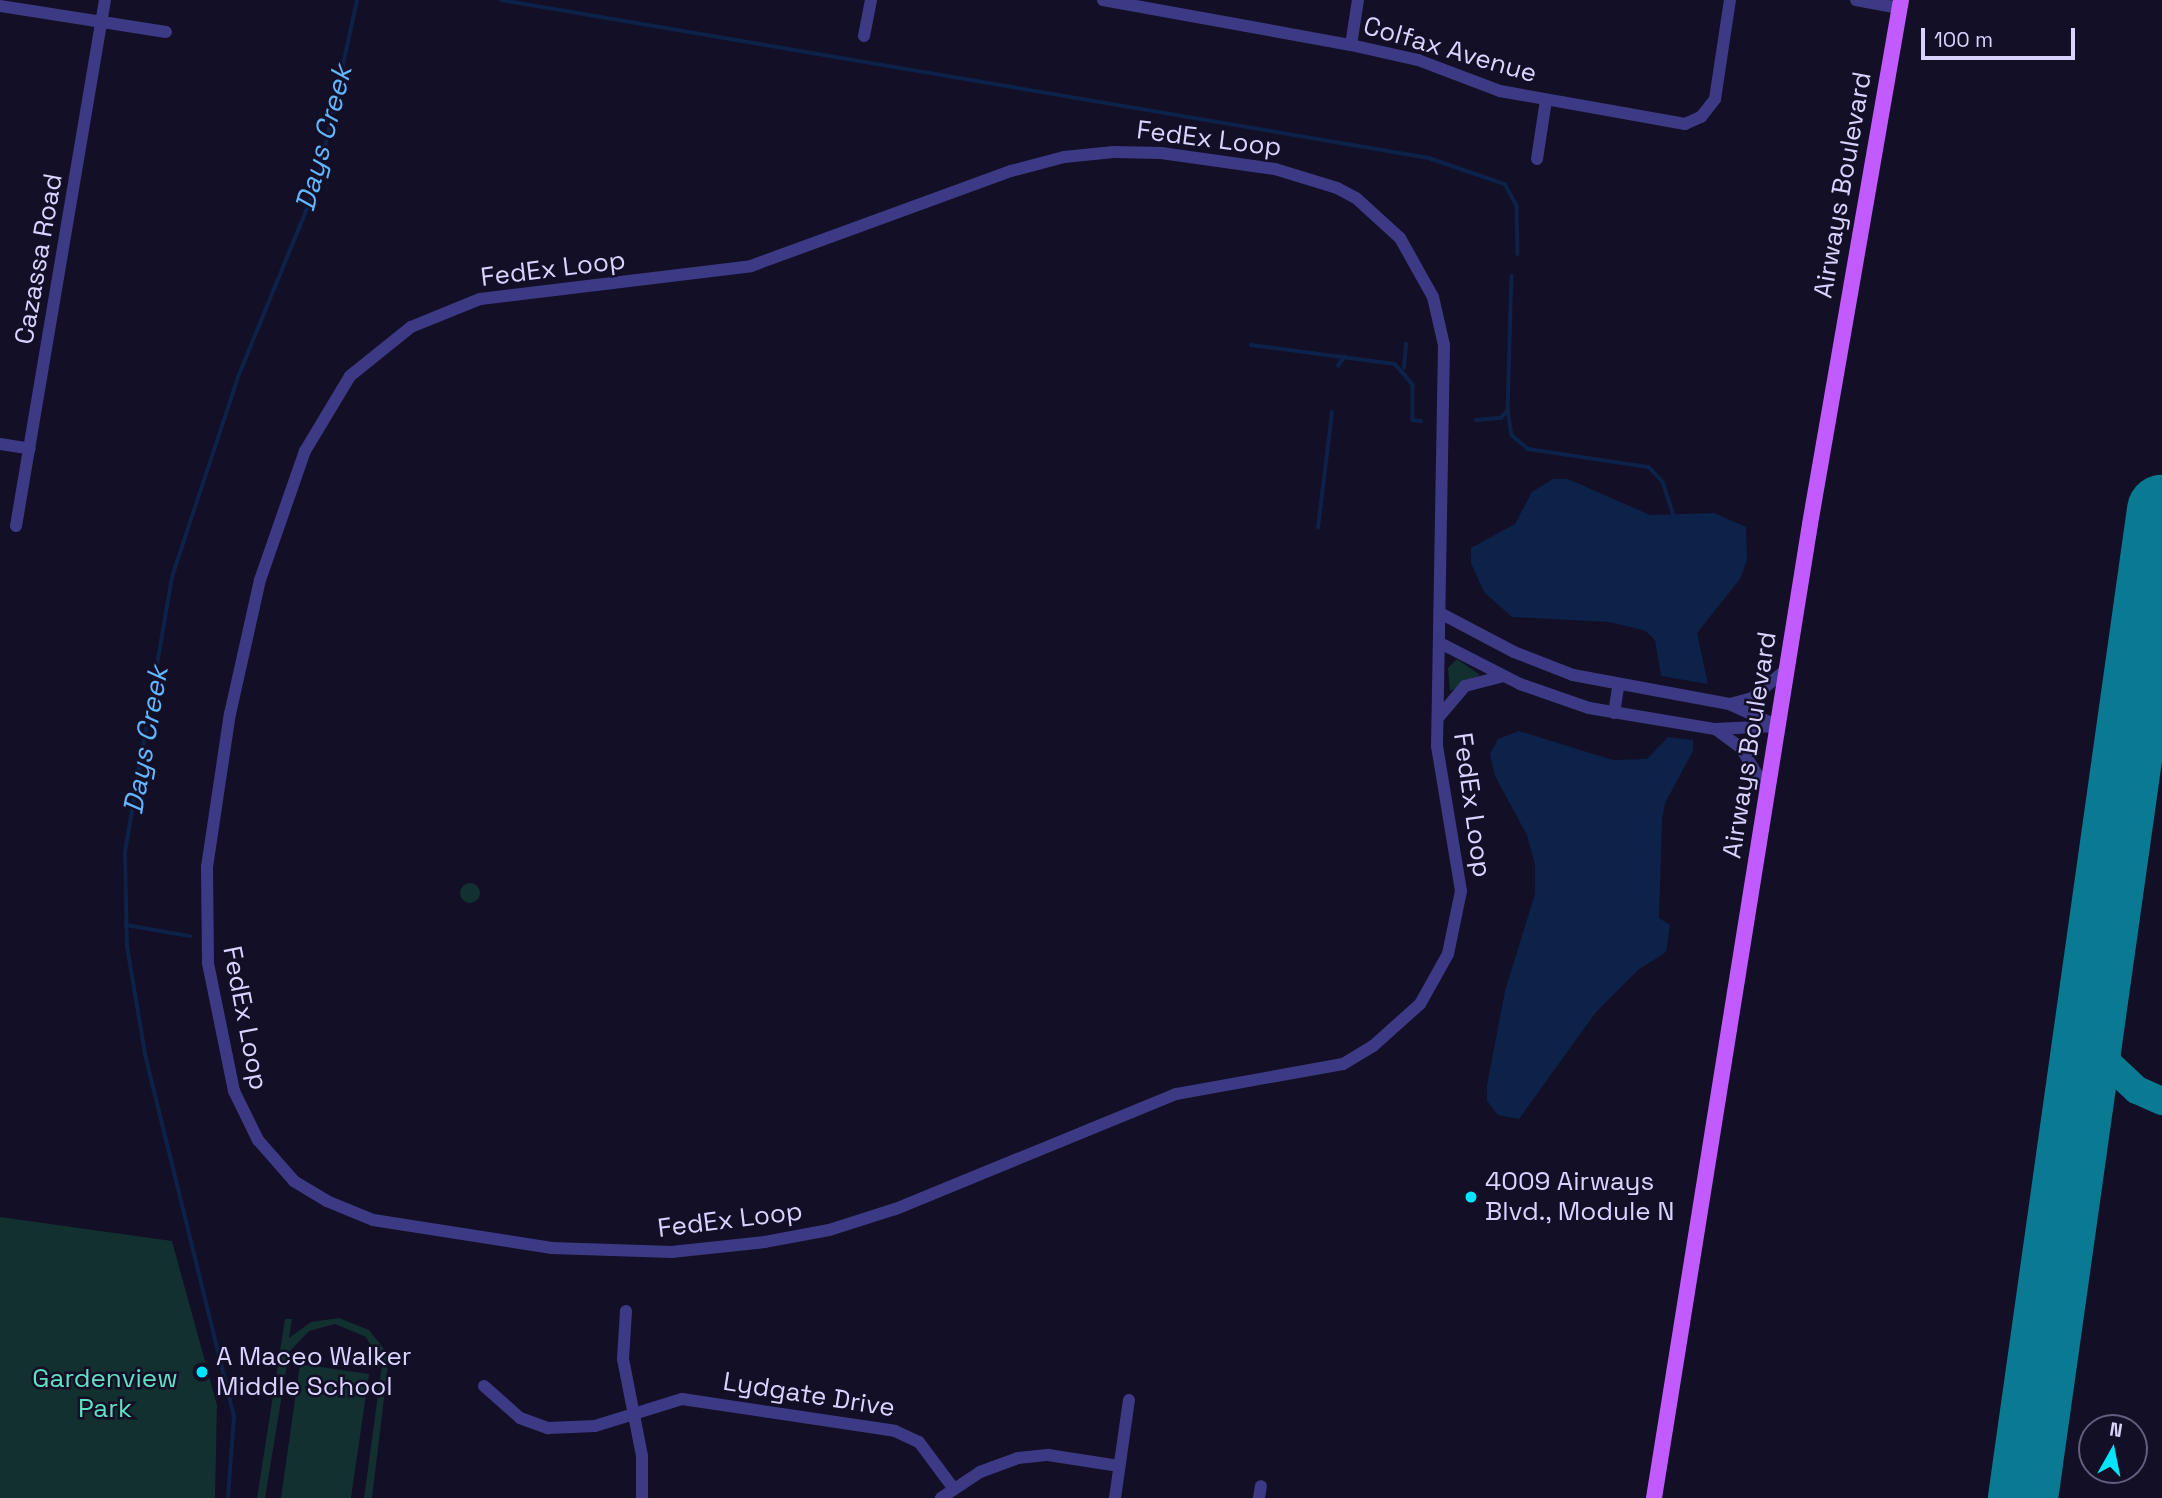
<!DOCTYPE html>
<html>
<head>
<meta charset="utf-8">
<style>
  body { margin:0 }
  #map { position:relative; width:2162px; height:1498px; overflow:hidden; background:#130f26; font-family:"Space Grotesk",sans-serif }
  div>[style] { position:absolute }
  .green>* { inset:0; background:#12302f }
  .round { border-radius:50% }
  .water>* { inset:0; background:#0c2248 }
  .stream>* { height:3.5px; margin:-1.75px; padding:0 1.75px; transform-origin:1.75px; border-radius:1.75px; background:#0c2248 }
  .taxiway>* { height:28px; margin:-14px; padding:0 14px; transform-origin:14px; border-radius:14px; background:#0a7a92 }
  .runway>* { height:70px; margin:-35px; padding:0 35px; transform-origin:35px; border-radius:35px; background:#0a7a92 }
  .minor>* { height:12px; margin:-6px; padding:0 6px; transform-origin:6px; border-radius:6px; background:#3d3a85 }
  .major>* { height:16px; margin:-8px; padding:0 8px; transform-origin:8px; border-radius:8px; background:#c25bff }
  .dots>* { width:19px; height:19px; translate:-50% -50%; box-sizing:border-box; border:4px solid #130f26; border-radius:50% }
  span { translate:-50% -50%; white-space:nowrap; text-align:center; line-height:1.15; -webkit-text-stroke:5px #130f26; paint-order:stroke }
  .street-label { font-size:26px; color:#d9d4ff }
  .poi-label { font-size:26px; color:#d9d4ff }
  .left { translate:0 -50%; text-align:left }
  .park-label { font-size:26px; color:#5fe0c0 }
  .water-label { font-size:28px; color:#62b6ff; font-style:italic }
  .north { position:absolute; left:2078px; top:1414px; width:70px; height:70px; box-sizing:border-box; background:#130f26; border:2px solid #625e7d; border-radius:50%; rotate:9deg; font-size:19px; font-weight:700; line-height:28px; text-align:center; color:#d9d4ff }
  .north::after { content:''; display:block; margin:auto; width:24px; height:32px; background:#00e5ff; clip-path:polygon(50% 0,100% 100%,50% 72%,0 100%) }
  .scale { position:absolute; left:1921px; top:28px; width:154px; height:32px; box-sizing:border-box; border:4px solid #d9d4ff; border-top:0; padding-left:9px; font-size:21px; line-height:24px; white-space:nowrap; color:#d9d4ff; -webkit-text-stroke:5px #130f26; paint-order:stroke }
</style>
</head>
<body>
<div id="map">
  <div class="green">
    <div style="clip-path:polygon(1457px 659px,1480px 675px,1450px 691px,1448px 668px)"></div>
    <div class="round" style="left:460px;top:883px;width:20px;height:20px"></div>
    <div style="clip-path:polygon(0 1217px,172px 1241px,217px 1405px,215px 1498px,0 1498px)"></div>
    <div style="clip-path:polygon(339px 1318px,369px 1330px,384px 1349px,388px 1365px,372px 1498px,364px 1498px,382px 1365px,366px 1337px,335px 1324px,309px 1331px,289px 1352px,265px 1498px,257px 1498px,285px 1319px,292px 1319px,289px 1338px,311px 1322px)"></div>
    <div style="clip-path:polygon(300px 1364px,369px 1374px,351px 1498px,281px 1498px)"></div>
  </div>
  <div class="water">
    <div style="clip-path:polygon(1553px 479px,1568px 479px,1650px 515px,1714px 513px,1746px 527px,1747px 560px,1740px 579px,1697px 633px,1708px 684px,1661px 676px,1655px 640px,1646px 631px,1610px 622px,1512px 617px,1484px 592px,1471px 563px,1471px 548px,1515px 524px,1532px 492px)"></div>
    <div style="clip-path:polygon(1519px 731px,1613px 760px,1647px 759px,1668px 737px,1693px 740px,1693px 751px,1665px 803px,1662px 819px,1659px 918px,1670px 925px,1666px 952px,1638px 970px,1596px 1012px,1519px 1119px,1498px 1115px,1487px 1101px,1487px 1085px,1505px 991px,1535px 894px,1535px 865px,1527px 835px,1495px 776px,1490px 754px,1498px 739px)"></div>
  </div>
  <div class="stream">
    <div style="left:501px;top:0;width:941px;rotate:9.66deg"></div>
    <div style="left:1429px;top:158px;width:80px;rotate:18.9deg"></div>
    <div style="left:1505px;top:184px;width:25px;rotate:61deg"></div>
    <div style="left:1517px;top:206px;width:48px;rotate:88.8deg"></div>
    <div style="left:1512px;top:276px;width:134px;rotate:91.7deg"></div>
    <div style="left:1508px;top:410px;width:25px;rotate:81deg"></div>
    <div style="left:1512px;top:435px;width:21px;rotate:41deg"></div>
    <div style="left:1528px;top:449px;width:122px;rotate:8.5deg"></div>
    <div style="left:1649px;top:467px;width:21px;rotate:47deg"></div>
    <div style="left:1663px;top:482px;width:38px;rotate:72deg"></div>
    <div style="left:1251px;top:345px;width:145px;rotate:7.5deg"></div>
    <div style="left:1395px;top:364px;width:28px;rotate:49deg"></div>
    <div style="left:1413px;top:385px;width:35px;rotate:90deg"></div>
    <div style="left:1413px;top:420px;width:8px;rotate:7deg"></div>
    <div style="left:1338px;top:366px;width:11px;rotate:-56deg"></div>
    <div style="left:1404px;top:368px;width:24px;rotate:-85deg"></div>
    <div style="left:1476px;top:420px;width:25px;rotate:-5deg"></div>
    <div style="left:1501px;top:418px;width:11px;rotate:-49deg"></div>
    <div style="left:1318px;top:528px;width:116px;rotate:-83.1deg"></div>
    <div style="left:126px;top:925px;width:65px;rotate:9.8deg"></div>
    <div style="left:228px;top:1498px;width:81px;rotate:-85.8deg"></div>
    <div style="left:234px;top:1417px;width:374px;rotate:-103.8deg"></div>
    <div style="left:145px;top:1054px;width:109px;rotate:-99.5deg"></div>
    <div style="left:127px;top:947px;width:95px;rotate:-91.2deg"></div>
    <div style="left:125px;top:852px;width:279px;rotate:-80.3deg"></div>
    <div style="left:172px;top:577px;width:211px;rotate:-71.7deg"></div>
    <div style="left:238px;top:377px;width:209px;rotate:-67.7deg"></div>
    <div style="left:317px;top:184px;width:188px;rotate:-77.7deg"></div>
  </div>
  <div class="taxiway">
    <div style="left:2127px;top:760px;width:132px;rotate:-74.6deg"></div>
    <div style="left:2092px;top:1010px;width:25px;rotate:81deg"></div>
    <div style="left:2096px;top:1035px;width:32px;rotate:66deg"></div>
    <div style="left:2109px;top:1064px;width:38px;rotate:43deg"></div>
    <div style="left:2137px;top:1090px;width:27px;rotate:24deg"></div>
  </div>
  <div class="runway">
    <div style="left:2023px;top:1498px;width:998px;rotate:-81.99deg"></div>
  </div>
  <div class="minor">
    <div style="left:1103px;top:0;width:252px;rotate:10.3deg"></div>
    <div style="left:1351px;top:45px;width:69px;rotate:12.6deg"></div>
    <div style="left:1418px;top:60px;width:88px;rotate:20.7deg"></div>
    <div style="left:1500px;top:91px;width:188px;rotate:10.1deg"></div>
    <div style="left:1685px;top:124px;width:17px;rotate:-24deg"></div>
    <div style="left:1701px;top:117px;width:23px;rotate:-52deg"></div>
    <div style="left:1715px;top:99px;width:100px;rotate:-81.4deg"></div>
    <div style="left:1856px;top:0;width:44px;rotate:10.5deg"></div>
    <div style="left:0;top:6px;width:168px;rotate:8.9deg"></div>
    <div style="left:864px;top:36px;width:37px;rotate:-79deg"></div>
    <div style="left:1351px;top:45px;width:46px;rotate:-81.2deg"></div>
    <div style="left:1114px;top:152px;width:47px;rotate:1.2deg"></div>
    <div style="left:1161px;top:153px;width:115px;rotate:8deg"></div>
    <div style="left:1275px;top:169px;width:65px;rotate:17deg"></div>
    <div style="left:1337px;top:188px;width:21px;rotate:28deg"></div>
    <div style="left:1356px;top:198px;width:59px;rotate:42.3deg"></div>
    <div style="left:1400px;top:238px;width:68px;rotate:60.8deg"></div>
    <div style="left:1433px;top:297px;width:49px;rotate:77.1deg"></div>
    <div style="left:1444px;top:345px;width:401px;rotate:91deg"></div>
    <div style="left:1437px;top:746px;width:147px;rotate:80.6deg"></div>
    <div style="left:1461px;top:891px;width:64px;rotate:101.7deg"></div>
    <div style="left:1448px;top:954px;width:57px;rotate:119.2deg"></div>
    <div style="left:1420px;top:1004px;width:63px;rotate:138.2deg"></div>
    <div style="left:1373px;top:1046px;width:35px;rotate:149deg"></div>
    <div style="left:1343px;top:1064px;width:170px;rotate:169.8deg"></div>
    <div style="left:1176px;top:1094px;width:304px;rotate:157.7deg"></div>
    <div style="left:895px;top:1209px;width:69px;rotate:162.3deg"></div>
    <div style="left:829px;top:1230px;width:65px;rotate:169.4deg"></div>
    <div style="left:765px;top:1242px;width:94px;rotate:173.9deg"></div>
    <div style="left:672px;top:1252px;width:120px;rotate:-178.1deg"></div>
    <div style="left:552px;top:1248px;width:181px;rotate:-171.1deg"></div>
    <div style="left:373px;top:1220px;width:50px;rotate:-157.6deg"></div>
    <div style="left:327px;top:1201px;width:39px;rotate:-149deg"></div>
    <div style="left:294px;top:1181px;width:55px;rotate:-131.3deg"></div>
    <div style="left:258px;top:1140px;width:55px;rotate:-116.1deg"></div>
    <div style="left:234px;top:1091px;width:131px;rotate:-101.5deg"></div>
    <div style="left:208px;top:963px;width:96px;rotate:-90.6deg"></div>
    <div style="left:207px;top:867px;width:155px;rotate:-81.5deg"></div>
    <div style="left:230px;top:714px;width:137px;rotate:-77.4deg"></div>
    <div style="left:260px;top:580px;width:137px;rotate:-70.8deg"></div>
    <div style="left:305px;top:451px;width:87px;rotate:-59deg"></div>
    <div style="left:350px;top:376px;width:78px;rotate:-38.8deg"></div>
    <div style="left:411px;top:327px;width:74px;rotate:-22.1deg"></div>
    <div style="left:480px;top:299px;width:273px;rotate:-6.9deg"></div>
    <div style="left:751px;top:266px;width:277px;rotate:-20.1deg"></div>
    <div style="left:1011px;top:171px;width:55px;rotate:-14.8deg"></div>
    <div style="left:1064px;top:157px;width:50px;rotate:-5.7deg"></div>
    <div style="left:1537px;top:159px;width:60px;rotate:-81.3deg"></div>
    <div style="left:0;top:444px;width:30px;rotate:9deg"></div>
    <div style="left:16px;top:526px;width:533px;rotate:-80.4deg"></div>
    <div style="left:1440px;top:613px;width:84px;rotate:27.8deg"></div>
    <div style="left:1514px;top:652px;width:63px;rotate:21.3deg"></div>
    <div style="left:1573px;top:675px;width:159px;rotate:10.5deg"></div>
    <div style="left:1729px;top:704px;width:54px;rotate:24.2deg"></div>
    <div style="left:1440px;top:643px;width:90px;rotate:27.1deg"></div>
    <div style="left:1520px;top:684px;width:73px;rotate:19.2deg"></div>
    <div style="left:1589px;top:708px;width:128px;rotate:9.5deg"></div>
    <div style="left:1715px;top:729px;width:62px;rotate:-2.8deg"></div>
    <div style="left:1730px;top:704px;width:23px;rotate:-15deg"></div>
    <div style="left:1752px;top:698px;width:47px;rotate:-39.8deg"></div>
    <div style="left:1614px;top:713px;width:26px;rotate:-81deg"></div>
    <div style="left:1438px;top:718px;width:42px;rotate:-49.8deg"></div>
    <div style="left:1465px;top:686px;width:40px;rotate:-14.4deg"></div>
    <div style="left:1718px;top:731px;width:29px;rotate:36deg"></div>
    <div style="left:1741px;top:748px;width:50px;rotate:58.8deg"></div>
    <div style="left:626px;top:1311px;width:48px;rotate:93.6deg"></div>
    <div style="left:623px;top:1359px;width:99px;rotate:78.9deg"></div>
    <div style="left:642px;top:1456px;width:42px;rotate:90deg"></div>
    <div style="left:484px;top:1386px;width:48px;rotate:41.6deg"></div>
    <div style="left:520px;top:1418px;width:30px;rotate:20deg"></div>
    <div style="left:548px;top:1428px;width:47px;rotate:-2.4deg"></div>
    <div style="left:595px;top:1426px;width:91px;rotate:-17.2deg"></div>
    <div style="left:682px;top:1399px;width:215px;rotate:8.5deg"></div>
    <div style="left:895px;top:1431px;width:26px;rotate:25deg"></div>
    <div style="left:919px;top:1442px;width:59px;rotate:53.3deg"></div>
    <div style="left:941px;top:1498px;width:47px;rotate:-33.7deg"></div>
    <div style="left:980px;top:1472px;width:40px;rotate:-20.2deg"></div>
    <div style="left:1018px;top:1458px;width:30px;rotate:-6deg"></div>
    <div style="left:1048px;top:1455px;width:72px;rotate:8.8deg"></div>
    <div style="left:1115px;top:1498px;width:99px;rotate:-81.9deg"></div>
    <div style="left:1259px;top:1498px;width:12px;rotate:-81deg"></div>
  </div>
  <div class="major">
    <div style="left:1654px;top:1498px;width:986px;rotate:-80.9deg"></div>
    <div style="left:1810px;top:524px;width:532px;rotate:-80.15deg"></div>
  </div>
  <div class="dots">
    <div style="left:1471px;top:1197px;background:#00e5ff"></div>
    <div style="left:202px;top:1372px;background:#00e5ff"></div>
  </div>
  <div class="street-label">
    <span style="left:1450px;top:50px;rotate:16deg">Colfax Avenue</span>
    <span style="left:1209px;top:139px;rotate:7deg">FedEx Loop</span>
    <span style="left:1843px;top:185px;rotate:-80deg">Airways Boulevard</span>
    <span style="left:39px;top:259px;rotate:-80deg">Cazassa Road</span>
    <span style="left:553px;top:269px;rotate:-7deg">FedEx Loop</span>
    <span style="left:1750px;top:745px;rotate:-81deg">Airways Boulevard</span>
    <span style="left:1472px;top:805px;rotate:82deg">FedEx Loop</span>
    <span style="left:245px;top:1018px;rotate:79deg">FedEx Loop</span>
    <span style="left:730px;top:1220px;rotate:-7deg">FedEx Loop</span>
    <span style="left:809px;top:1395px;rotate:9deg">Lydgate Drive</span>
  </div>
  <div class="poi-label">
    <span class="left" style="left:1485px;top:1197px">4009 Airways<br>Blvd., Module N</span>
    <span class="left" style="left:216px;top:1372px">A Maceo Walker<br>Middle School</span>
  </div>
  <div class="park-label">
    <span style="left:105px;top:1394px">Gardenview<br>Park</span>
  </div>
  <div class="water-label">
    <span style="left:323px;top:138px;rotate:-75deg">Days Creek</span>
    <span style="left:145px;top:740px;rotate:-80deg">Days Creek</span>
  </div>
  <div class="north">N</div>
  <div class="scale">100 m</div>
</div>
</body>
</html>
